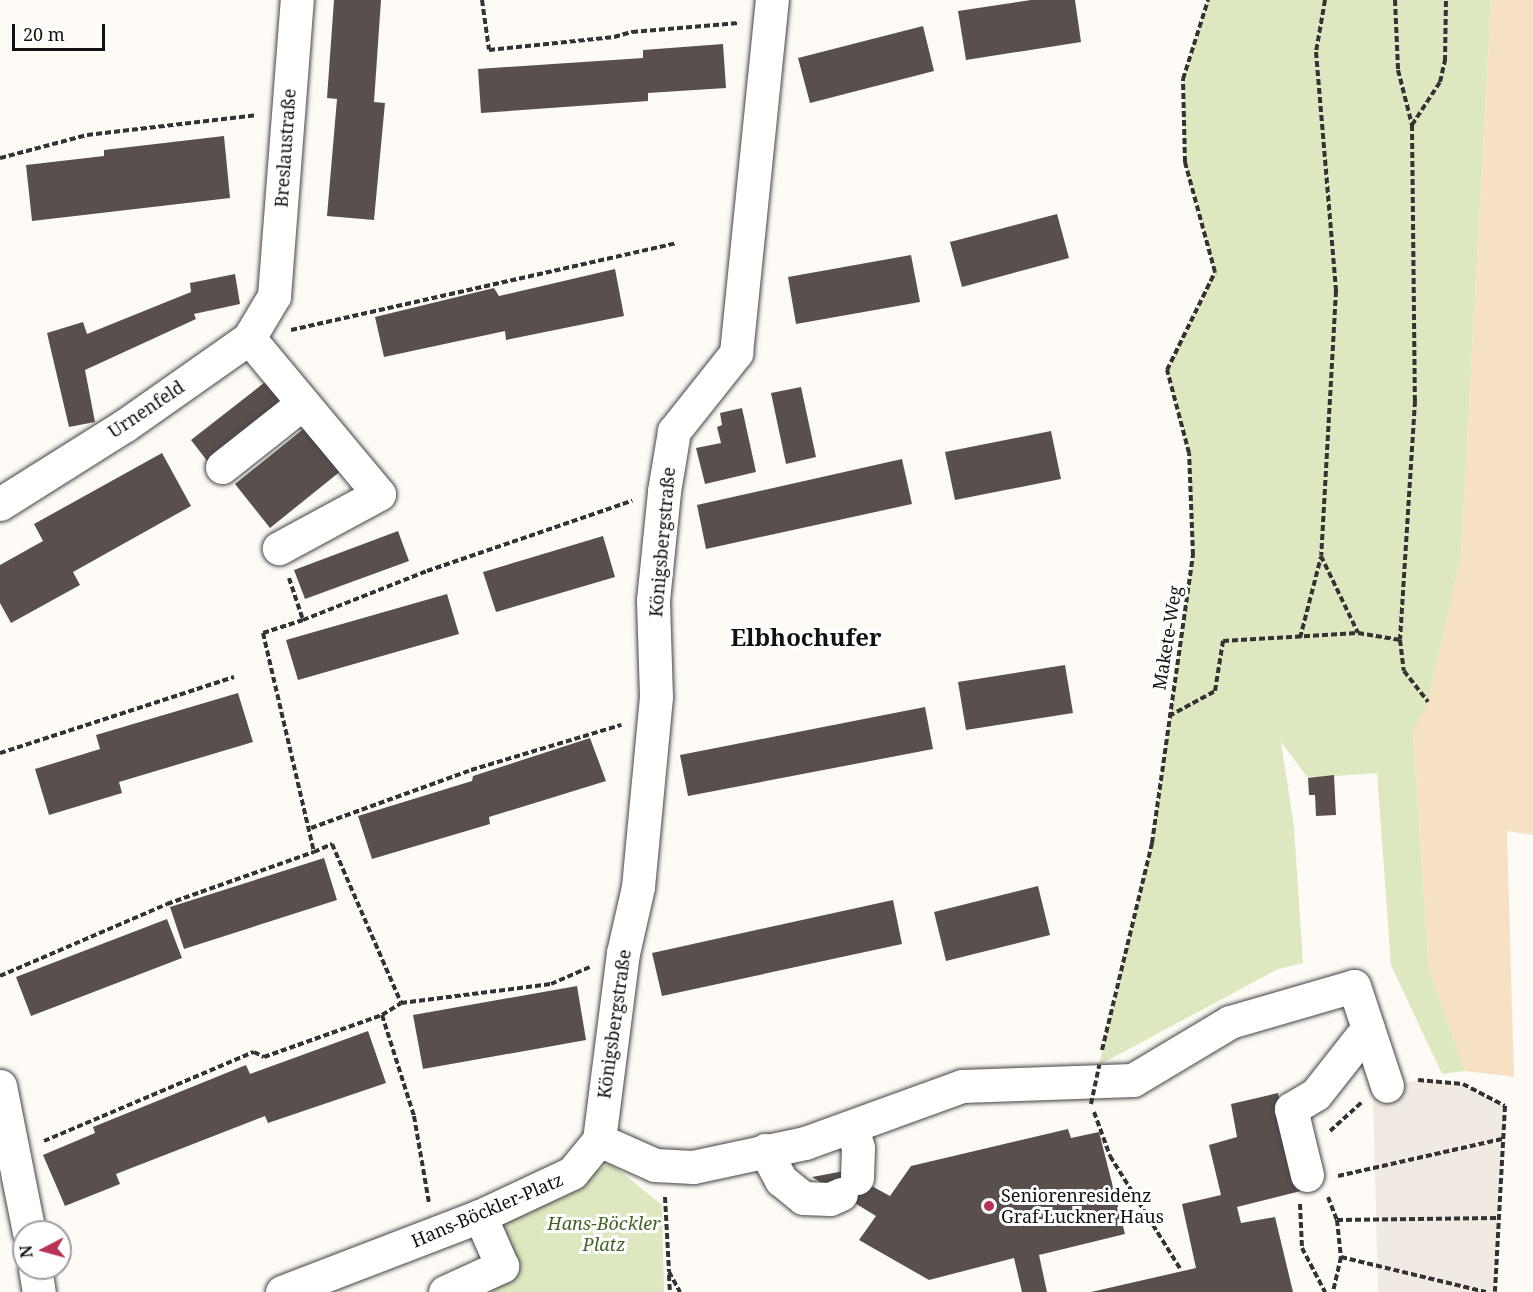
<!DOCTYPE html>
<html>
<head>
<meta charset="utf-8">
<style>
  body { margin:0 }
  #map { position:relative; width:1533px; height:1292px; overflow:hidden; background:#fefbf6; font-family:"Noto Serif",serif }
  div>[style] { position:absolute }
  .green>* { inset:0; background:#dde7c0 }
  .sand>* { inset:0; background:#f6e1c5 }
  .plaza>* { inset:0; background:#f0eae3 }
  .building>* { inset:0; background:#59504e }
  .path>* { height:4px; margin-top:-2px; transform-origin:0; background:repeating-linear-gradient(90deg,#333 0 6px,transparent 0 9px) }
  .roads { filter:drop-shadow(0 0 2px #444) drop-shadow(0 0 2px #444) }
  .minor>* { height:33px; margin:-16.5px; padding:0 16.5px; transform-origin:16.5px; border-radius:16.5px; background:#fff }
  .path-bridge>* { height:4px; margin-top:-2px; transform-origin:0; background:repeating-linear-gradient(90deg,#333 0 6px,transparent 0 9px) }
  .dots>* { width:16px; height:16px; translate:-50% -50%; box-sizing:border-box; border:3px solid #fff; border-radius:50% }
  span { translate:-50% -50%; white-space:nowrap; text-align:center; line-height:1.15; -webkit-text-stroke:6px #fff; paint-order:stroke }
  .street-label { font-size:18px; color:#111 }
  .poi-label { font-size:18px; color:#111 }
  .left { translate:0 -50%; text-align:left }
  .park-label { font-size:18px; color:#416525; font-style:italic }
  .district-label { font-size:24px; color:#111; font-weight:700 }
  .north { position:absolute; left:12px; top:1220px; width:60px; height:60px; box-sizing:border-box; background:#fff; border:2px solid #a0a0a0; border-radius:50%; rotate:264deg; font-size:16px; font-weight:700; line-height:24px; text-align:center; color:#111 }
  .north::after { content:''; display:block; margin:auto; width:21px; height:27px; background:#b73257; clip-path:polygon(50% 0,100% 100%,50% 72%,0 100%) }
  .scale { position:absolute; left:12px; top:24px; width:93px; height:27px; box-sizing:border-box; border:3px solid #111; border-top:0; padding-left:8px; font-size:18px; line-height:21px; white-space:nowrap; color:#111; -webkit-text-stroke:4px #fff; paint-order:stroke }
</style>
</head>
<body>
<div id="map">
  <div class="green">
    <div style="clip-path:polygon(1208px 0,1491px 0,1461px 557px,1428px 702px,1413px 732px,1429px 969px,1465px 1071px,1442px 1074px,1391px 965px,1377px 773px,1308px 778px,1281px 742px,1294px 827px,1303px 963px,1278px 969px,1099px 1065px,1152px 843px,1193px 555px,1189px 453px,1167px 370px,1215px 272px,1185px 162px,1183px 79px)"></div>
    <div style="clip-path:polygon(610px 1163px,662px 1205px,664px 1292px,478px 1292px,492px 1230px)"></div>
  </div>
  <div class="sand">
    <div style="clip-path:polygon(1491px 0,1533px 0,1533px 835px,1507px 831px,1514px 1077px,1465px 1071px,1429px 969px,1413px 731px,1428px 701px,1461px 557px)"></div>
  </div>
  <div class="plaza">
    <div style="clip-path:polygon(1420px 1080px,1462px 1084px,1505px 1106px,1495px 1292px,1378px 1292px,1373px 1094px,1387px 1086px)"></div>
  </div>
  <div class="building">
    <div style="clip-path:polygon(334px 0,381px 0,374px 102px,385px 103px,374px 220px,327px 216px,337px 99px,327px 98px)"></div>
    <div style="clip-path:polygon(1031px 0,1075px 0,1081px 42px,966px 60px,958px 11px)"></div>
    <div style="clip-path:polygon(923px 26px,934px 71px,810px 103px,798px 58px)"></div>
    <div style="clip-path:polygon(723px 44px,726px 88px,648px 93px,648px 101px,481px 113px,478px 69px,643px 58px,643px 50px)"></div>
    <div style="clip-path:polygon(224px 136px,230px 198px,32px 221px,26px 165px,104px 156px,104px 150px)"></div>
    <div style="clip-path:polygon(1057px 214px,1069px 258px,962px 287px,950px 242px)"></div>
    <div style="clip-path:polygon(911px 255px,920px 302px,796px 324px,788px 277px)"></div>
    <div style="clip-path:polygon(615px 269px,624px 316px,506px 340px,505px 331px,384px 357px,375px 317px,494px 288px,499px 296px)"></div>
    <div style="clip-path:polygon(235px 274px,240px 304px,194px 314px,196px 319px,85px 370px,95px 422px,69px 427px,47px 333px,83px 322px,87px 334px,191px 292px,190px 283px)"></div>
    <div style="clip-path:polygon(269px 379px,286px 401px,208px 462px,191px 440px)"></div>
    <div style="clip-path:polygon(801px 387px,816px 457px,786px 464px,771px 393px)"></div>
    <div style="clip-path:polygon(742px 408px,756px 472px,705px 484px,696px 448px,721px 443px,717px 427px,722px 425px,720px 413px)"></div>
    <div style="clip-path:polygon(312px 422px,347px 466px,270px 528px,235px 484px)"></div>
    <div style="clip-path:polygon(1051px 431px,1061px 479px,955px 500px,945px 452px)"></div>
    <div style="clip-path:polygon(162px 453px,191px 506px,73px 572px,80px 585px,11px 623px,0 603px,0 565px,43px 541px,34px 524px)"></div>
    <div style="clip-path:polygon(902px 459px,912px 504px,706px 549px,697px 505px)"></div>
    <div style="clip-path:polygon(398px 531px,409px 561px,305px 599px,294px 570px)"></div>
    <div style="clip-path:polygon(603px 536px,615px 577px,496px 612px,483px 572px)"></div>
    <div style="clip-path:polygon(447px 594px,459px 634px,298px 680px,286px 640px)"></div>
    <div style="clip-path:polygon(1065px 665px,1073px 713px,966px 730px,958px 682px)"></div>
    <div style="clip-path:polygon(238px 693px,253px 742px,119px 782px,122px 793px,49px 815px,35px 769px,100px 749px,96px 735px)"></div>
    <div style="clip-path:polygon(925px 707px,933px 749px,688px 796px,680px 755px)"></div>
    <div style="clip-path:polygon(590px 738px,606px 781px,489px 817px,490px 824px,372px 859px,358px 816px,472px 781px,473px 776px)"></div>
    <div style="clip-path:polygon(1334px 775px,1336px 815px,1316px 816px,1315px 795px,1309px 795px,1308px 778px)"></div>
    <div style="clip-path:polygon(324px 858px,337px 900px,184px 949px,170px 907px)"></div>
    <div style="clip-path:polygon(1038px 886px,1050px 935px,946px 961px,934px 912px)"></div>
    <div style="clip-path:polygon(893px 900px,902px 944px,662px 996px,652px 953px)"></div>
    <div style="clip-path:polygon(167px 919px,182px 958px,31px 1016px,16px 977px)"></div>
    <div style="clip-path:polygon(577px 986px,586px 1040px,423px 1069px,413px 1015px)"></div>
    <div style="clip-path:polygon(368px 1031px,386px 1083px,268px 1123px,265px 1116px,116px 1174px,120px 1184px,65px 1206px,43px 1155px,95px 1133px,93px 1127px,246px 1065px,250px 1074px)"></div>
    <div style="clip-path:polygon(1278px 1093px,1301px 1191px,1237px 1207px,1241px 1223px,1275px 1217px,1293px 1292px,1091px 1292px,1196px 1268px,1182px 1204px,1221px 1195px,1209px 1145px,1237px 1137px,1231px 1104px)"></div>
    <div style="clip-path:polygon(1068px 1129px,1071px 1138px,1099px 1132px,1125px 1234px,1039px 1255px,1047px 1292px,1022px 1292px,1014px 1258px,929px 1280px,859px 1240px,876px 1216px,812px 1177px,844px 1171px,890px 1196px,911px 1166px)"></div>
  </div>
  <div class="path">
    <div style="left:482px;top:0;width:50px;rotate:82deg"></div>
    <div style="left:489px;top:50px;width:126px;rotate:-5.9deg"></div>
    <div style="left:614px;top:37px;width:19px;rotate:-16deg"></div>
    <div style="left:632px;top:32px;width:107px;rotate:-4.8deg"></div>
    <div style="left:1325px;top:0;width:53px;rotate:99.8deg"></div>
    <div style="left:1316px;top:52px;width:240px;rotate:85.2deg"></div>
    <div style="left:1336px;top:291px;width:265px;rotate:93.2deg"></div>
    <div style="left:1321px;top:556px;width:85px;rotate:64.3deg"></div>
    <div style="left:1395px;top:0;width:70px;rotate:87.5deg"></div>
    <div style="left:1398px;top:70px;width:57px;rotate:75.7deg"></div>
    <div style="left:1412px;top:125px;width:276px;rotate:89.4deg"></div>
    <div style="left:1415px;top:401px;width:239px;rotate:93.6deg"></div>
    <div style="left:1412px;top:125px;width:51px;rotate:-56.9deg"></div>
    <div style="left:1440px;top:82px;width:22px;rotate:-77deg"></div>
    <div style="left:1445px;top:61px;width:61px;rotate:-89.1deg"></div>
    <div style="left:0;top:158px;width:90px;rotate:-14.8deg"></div>
    <div style="left:87px;top:135px;width:170px;rotate:-6.7deg"></div>
    <div style="left:291px;top:330px;width:395px;rotate:-12.7deg"></div>
    <div style="left:289px;top:578px;width:44px;rotate:71.6deg"></div>
    <div style="left:303px;top:620px;width:42px;rotate:162deg"></div>
    <div style="left:263px;top:633px;width:225px;rotate:76.9deg"></div>
    <div style="left:314px;top:852px;width:20px;rotate:-24deg"></div>
    <div style="left:332px;top:844px;width:173px;rotate:66.5deg"></div>
    <div style="left:303px;top:620px;width:133px;rotate:-21.6deg"></div>
    <div style="left:427px;top:571px;width:217px;rotate:-18.9deg"></div>
    <div style="left:1300px;top:638px;width:84px;rotate:-75.5deg"></div>
    <div style="left:1169px;top:716px;width:52px;rotate:-28.5deg"></div>
    <div style="left:1215px;top:691px;width:51px;rotate:-80.9deg"></div>
    <div style="left:1223px;top:641px;width:135px;rotate:-3.4deg"></div>
    <div style="left:1358px;top:633px;width:43px;rotate:9.5deg"></div>
    <div style="left:1400px;top:640px;width:31px;rotate:83deg"></div>
    <div style="left:1404px;top:671px;width:39px;rotate:52deg"></div>
    <div style="left:0;top:753px;width:246px;rotate:-18deg"></div>
    <div style="left:311px;top:828px;width:170px;rotate:-19.9deg"></div>
    <div style="left:471px;top:770px;width:157px;rotate:-16.7deg"></div>
    <div style="left:0;top:976px;width:182px;rotate:-23.3deg"></div>
    <div style="left:167px;top:904px;width:156px;rotate:-19.5deg"></div>
    <div style="left:382px;top:1015px;width:106px;rotate:72.4deg"></div>
    <div style="left:414px;top:1116px;width:88px;rotate:80.2deg"></div>
    <div style="left:1102px;top:1050px;width:213px;rotate:-76.4deg"></div>
    <div style="left:1152px;top:843px;width:291px;rotate:-81.9deg"></div>
    <div style="left:1193px;top:555px;width:102px;rotate:-92.2deg"></div>
    <div style="left:1189px;top:453px;width:86px;rotate:-104.8deg"></div>
    <div style="left:1167px;top:370px;width:109px;rotate:-63.9deg"></div>
    <div style="left:1215px;top:272px;width:114px;rotate:-105.3deg"></div>
    <div style="left:1185px;top:162px;width:83px;rotate:-91.4deg"></div>
    <div style="left:1183px;top:79px;width:83px;rotate:-72.4deg"></div>
    <div style="left:1418px;top:1080px;width:45px;rotate:5.1deg"></div>
    <div style="left:1463px;top:1084px;width:47px;rotate:27.6deg"></div>
    <div style="left:1505px;top:1106px;width:186px;rotate:93.1deg"></div>
    <div style="left:1094px;top:1112px;width:47px;rotate:70deg"></div>
    <div style="left:1110px;top:1156px;width:134px;rotate:58.1deg"></div>
    <div style="left:1330px;top:1131px;width:43px;rotate:-42.2deg"></div>
    <div style="left:44px;top:1141px;width:228px;rotate:-23deg"></div>
    <div style="left:254px;top:1052px;width:11px;rotate:27deg"></div>
    <div style="left:264px;top:1057px;width:125px;rotate:-19.6deg"></div>
    <div style="left:382px;top:1015px;width:22px;rotate:-32deg"></div>
    <div style="left:401px;top:1003px;width:151px;rotate:-7.2deg"></div>
    <div style="left:551px;top:984px;width:43px;rotate:-23.6deg"></div>
    <div style="left:1338px;top:1176px;width:168px;rotate:-12.7deg"></div>
    <div style="left:665px;top:1197px;width:75px;rotate:86.9deg"></div>
    <div style="left:669px;top:1272px;width:23px;rotate:61deg"></div>
    <div style="left:1328px;top:1197px;width:25px;rotate:69deg"></div>
    <div style="left:1337px;top:1220px;width:37px;rotate:84deg"></div>
    <div style="left:1341px;top:1257px;width:36px;rotate:103deg"></div>
    <div style="left:1300px;top:1204px;width:44px;rotate:87.4deg"></div>
    <div style="left:1302px;top:1248px;width:50px;rotate:62.4deg"></div>
    <div style="left:1337px;top:1220px;width:160px;rotate:-0.7deg"></div>
    <div style="left:1341px;top:1257px;width:149px;rotate:13.6deg"></div>
    <div style="left:669px;top:1275px;width:17px;rotate:87deg"></div>
  </div>
  <div class="roads">
    <div class="minor">
      <div style="left:249px;top:338px;width:203px;rotate:50.2deg"></div>
      <div style="left:379px;top:494px;width:114px;rotate:151.6deg"></div>
      <div style="left:222px;top:467px;width:103px;rotate:-38.3deg"></div>
      <div style="left:0;top:504px;width:146px;rotate:-32.2deg"></div>
      <div style="left:124px;top:426px;width:153px;rotate:-35.1deg"></div>
      <div style="left:249px;top:338px;width:49px;rotate:-59.2deg"></div>
      <div style="left:274px;top:296px;width:297px;rotate:-85.6deg"></div>
      <div style="left:0;top:1086px;width:149px;rotate:78.8deg"></div>
      <div style="left:852px;top:1127px;width:22px;rotate:74deg"></div>
      <div style="left:858px;top:1148px;width:30px;rotate:92deg"></div>
      <div style="left:599px;top:1140px;width:189px;rotate:-82.7deg"></div>
      <div style="left:623px;top:953px;width:68px;rotate:-77.2deg"></div>
      <div style="left:638px;top:887px;width:191px;rotate:-84.6deg"></div>
      <div style="left:656px;top:697px;width:97px;rotate:-91.8deg"></div>
      <div style="left:653px;top:600px;width:110px;rotate:-84.2deg"></div>
      <div style="left:664px;top:491px;width:61px;rotate:-80.5deg"></div>
      <div style="left:674px;top:431px;width:100px;rotate:-51.5deg"></div>
      <div style="left:736px;top:353px;width:355px;rotate:-84.2deg"></div>
      <div style="left:599px;top:1140px;width:61px;rotate:24.1deg"></div>
      <div style="left:655px;top:1165px;width:38px;rotate:3deg"></div>
      <div style="left:693px;top:1167px;width:115px;rotate:-12.1deg"></div>
      <div style="left:805px;top:1143px;width:167px;rotate:-20deg"></div>
      <div style="left:962px;top:1086px;width:171px;rotate:-2deg"></div>
      <div style="left:1133px;top:1080px;width:113px;rotate:-30.9deg"></div>
      <div style="left:1230px;top:1022px;width:129px;rotate:-16.2deg"></div>
      <div style="left:1354px;top:986px;width:105px;rotate:71.7deg"></div>
      <div style="left:765px;top:1150px;width:34px;rotate:62deg"></div>
      <div style="left:781px;top:1180px;width:28px;rotate:39deg"></div>
      <div style="left:803px;top:1198px;width:27px;rotate:2deg"></div>
      <div style="left:830px;top:1199px;width:12px;rotate:-24deg"></div>
      <div style="left:1307px;top:1175px;width:68px;rotate:-103.6deg"></div>
      <div style="left:1291px;top:1109px;width:29px;rotate:-31deg"></div>
      <div style="left:1316px;top:1094px;width:84px;rotate:-51.8deg"></div>
      <div style="left:35px;top:1268px;width:24px;rotate:81deg"></div>
      <div style="left:282px;top:1292px;width:212px;rotate:-21deg"></div>
      <div style="left:480px;top:1216px;width:102px;rotate:-25.1deg"></div>
      <div style="left:572px;top:1173px;width:43px;rotate:-50.7deg"></div>
      <div style="left:445px;top:1292px;width:63px;rotate:-24.5deg"></div>
      <div style="left:502px;top:1266px;width:55px;rotate:-113.7deg"></div>
    </div>
  </div>
  <div class="path-bridge">
    <div style="left:1091px;top:1104px;width:40px;rotate:-78deg"></div>
  </div>
  <div class="dots">
    <div style="left:989px;top:1206px;background:#b73257"></div>
  </div>
  <div class="street-label">
    <span style="left:285px;top:148px;rotate:-86deg">Breslaustraße</span>
    <span style="left:146px;top:409px;rotate:-34deg">Urnenfeld</span>
    <span style="left:662px;top:542px;rotate:-85deg">Königsbergstraße</span>
    <span style="left:1167px;top:638px;rotate:-81deg">Makete-Weg</span>
    <span style="left:614px;top:1024px;rotate:-82deg">Königsbergstraße</span>
    <span style="left:487px;top:1210px;rotate:-23deg">Hans-Böckler-Platz</span>
  </div>
  <div class="poi-label">
    <span class="left" style="left:1001px;top:1206px">Seniorenresidenz<br>Graf Luckner Haus</span>
  </div>
  <div class="park-label">
    <span style="left:604px;top:1234px">Hans-Böckler<br>Platz</span>
  </div>
  <div class="district-label">
    <span style="left:806px;top:637px">Elbhochufer</span>
  </div>
  <div class="north">N</div>
  <div class="scale">20 m</div>
</div>
</body>
</html>
